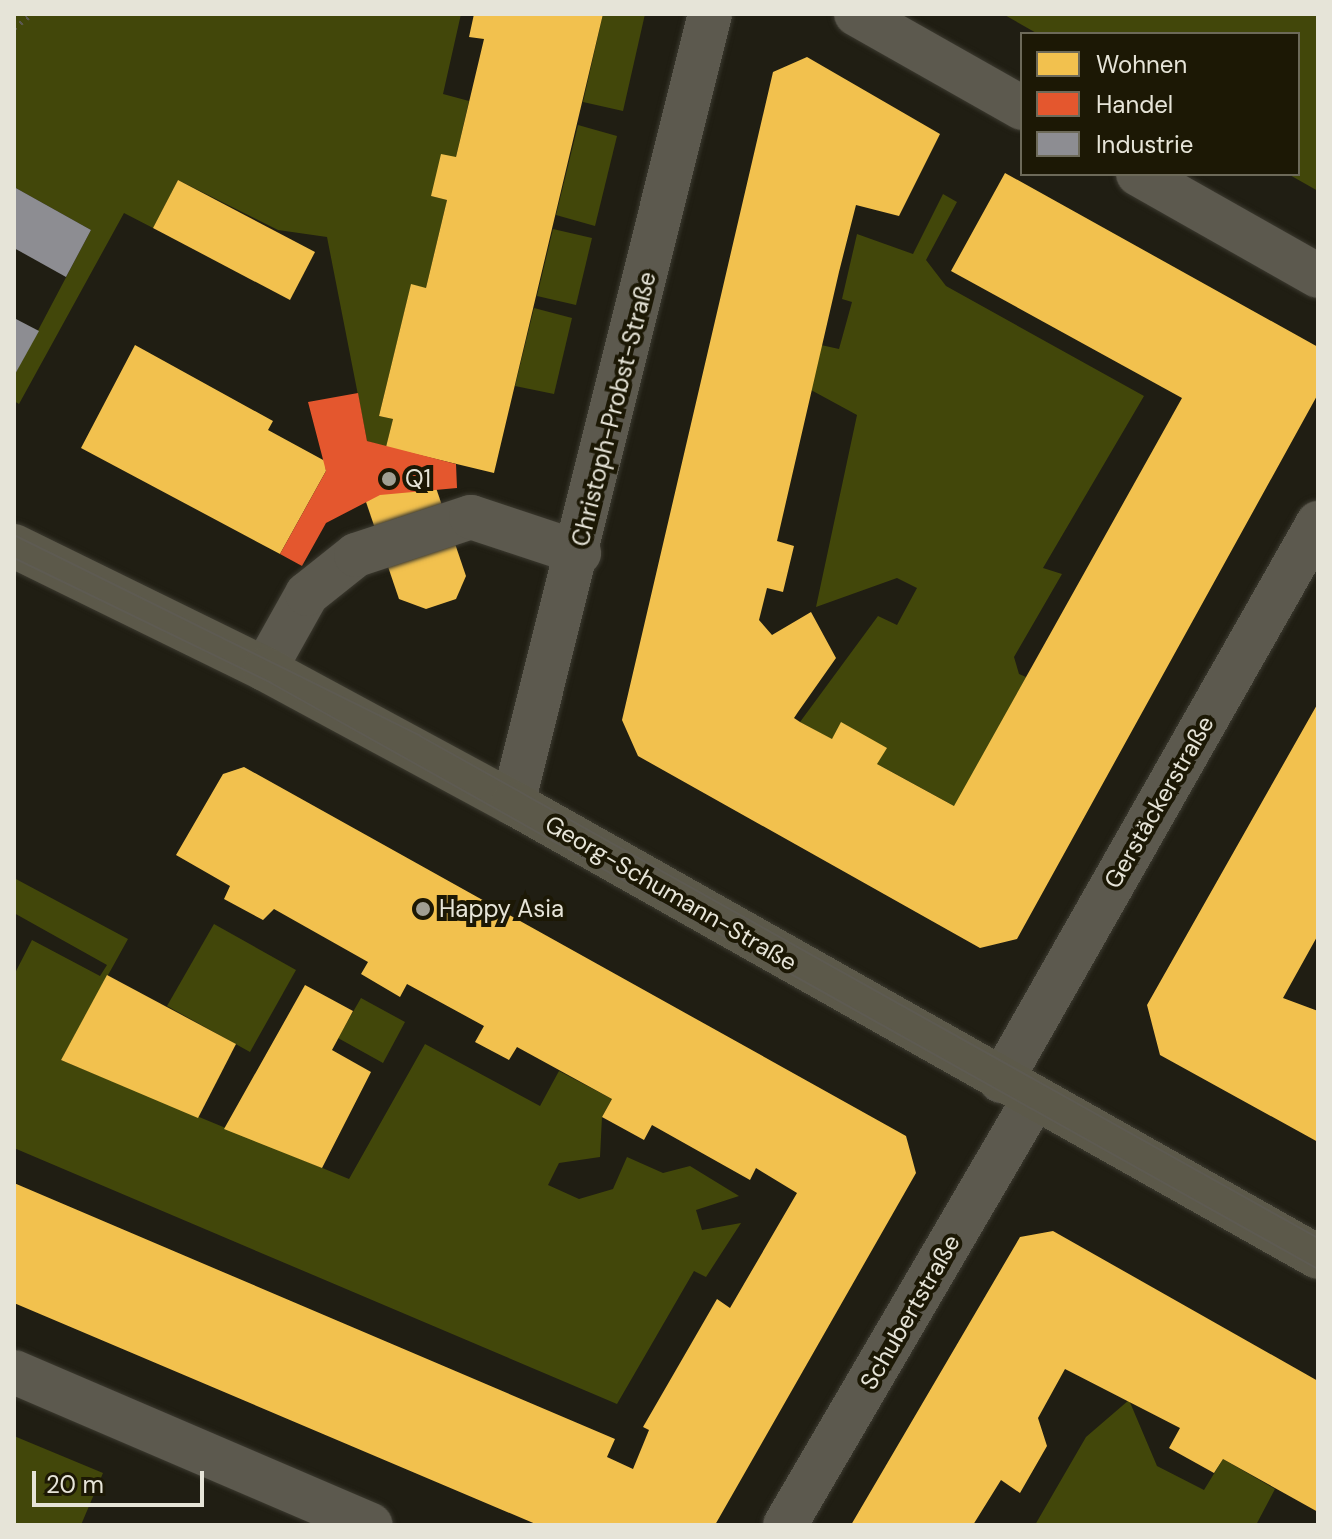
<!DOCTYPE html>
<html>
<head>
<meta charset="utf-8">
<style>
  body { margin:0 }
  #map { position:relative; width:1332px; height:1539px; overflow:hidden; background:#201e13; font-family:"DM Sans",sans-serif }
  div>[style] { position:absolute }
  .green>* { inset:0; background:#42470a }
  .homes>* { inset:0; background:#f2c14e }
  .shops>* { inset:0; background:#e4572e }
  .industry>* { inset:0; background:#8d8d92 }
  .path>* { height:5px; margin-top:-2.5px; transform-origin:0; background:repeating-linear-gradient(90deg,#5b584f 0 2px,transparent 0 8px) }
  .roads { filter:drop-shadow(0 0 2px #3b392f) drop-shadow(0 0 2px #3b392f) }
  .minor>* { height:44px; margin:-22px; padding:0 22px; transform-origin:22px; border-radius:22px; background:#5c594e }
  .major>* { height:44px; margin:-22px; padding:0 22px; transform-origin:22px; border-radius:22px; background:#5c594a }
  .tram>* { height:2px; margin:-1px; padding:0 1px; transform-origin:1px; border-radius:1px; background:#5e5b52 }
  .dots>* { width:22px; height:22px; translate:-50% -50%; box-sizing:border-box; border:4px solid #1c1805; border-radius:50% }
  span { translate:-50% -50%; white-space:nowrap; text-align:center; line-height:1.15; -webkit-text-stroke:8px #1c1805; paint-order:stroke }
  .street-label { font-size:24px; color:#e6e4d8 }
  .poi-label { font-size:24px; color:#e6e4d8 }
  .left { translate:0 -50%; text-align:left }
  .frame { position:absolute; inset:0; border:16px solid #e6e4d8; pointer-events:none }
  .legend { position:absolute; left:1020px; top:32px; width:280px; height:144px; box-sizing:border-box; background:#1c1805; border:2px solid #6d6a59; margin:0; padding:10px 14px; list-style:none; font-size:24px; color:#e6e4d8 }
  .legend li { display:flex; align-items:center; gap:16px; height:40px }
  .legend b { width:40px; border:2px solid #6d6a59 }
  .scale { position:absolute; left:32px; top:1471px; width:172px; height:36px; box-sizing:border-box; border:4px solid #e6e4d8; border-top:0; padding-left:10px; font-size:24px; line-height:28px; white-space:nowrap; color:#e6e4d8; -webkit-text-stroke:6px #1c1805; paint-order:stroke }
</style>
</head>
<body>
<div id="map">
  <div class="green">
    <div style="clip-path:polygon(14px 14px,461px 14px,443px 94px,469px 101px,456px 157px,431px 196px,447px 200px,426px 288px,411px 285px,379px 416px,393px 419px,386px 447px,367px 441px,327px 237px,278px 230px,178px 180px,153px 228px,124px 213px,19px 404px,14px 401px,14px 376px,91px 230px,14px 187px)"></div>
    <div style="clip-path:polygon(603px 14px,645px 14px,623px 111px,583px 102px)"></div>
    <div style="clip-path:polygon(1003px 14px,1318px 14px,1318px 191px,1288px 174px,1298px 174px,1298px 34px,1038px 34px)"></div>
    <div style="clip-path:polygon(578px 125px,617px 136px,595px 226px,556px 215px)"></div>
    <div style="clip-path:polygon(943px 194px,957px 202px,926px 260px,946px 286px,1144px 396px,1043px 568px,1062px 574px,1014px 657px,1019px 674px,1026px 677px,956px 807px,800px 722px,878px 616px,897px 625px,917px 588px,897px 578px,816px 607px,857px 415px,811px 390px,821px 345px,839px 349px,852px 302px,842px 299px,857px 234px,913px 254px)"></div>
    <div style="clip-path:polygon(553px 229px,592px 238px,576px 305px,537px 296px)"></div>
    <div style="clip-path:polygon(534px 308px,572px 318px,554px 394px,515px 386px)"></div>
    <div style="clip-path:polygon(14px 878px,128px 939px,61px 1060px,349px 1179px,425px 1044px,540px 1106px,559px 1071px,612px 1099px,602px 1117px,600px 1157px,559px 1163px,548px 1185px,579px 1199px,613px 1189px,627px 1157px,663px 1173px,690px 1166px,739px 1196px,696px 1210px,702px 1230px,741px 1223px,706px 1277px,694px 1271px,617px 1404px,14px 1148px,14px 975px,32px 940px,100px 976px,107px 965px,14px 913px)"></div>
    <div style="clip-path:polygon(214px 924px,296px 970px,250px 1052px,167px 1006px)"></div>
    <div style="clip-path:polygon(361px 998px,405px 1022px,383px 1063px,338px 1038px)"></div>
    <div style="clip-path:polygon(1129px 1400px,1157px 1466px,1204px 1490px,1223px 1459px,1275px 1489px,1256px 1525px,1035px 1525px,1086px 1437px)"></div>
    <div style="clip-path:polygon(14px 1436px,103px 1473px,81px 1525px,14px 1525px)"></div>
  </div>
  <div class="homes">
    <div style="clip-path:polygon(474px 14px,603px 14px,494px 473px,386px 447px,393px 419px,379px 416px,411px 284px,426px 288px,447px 200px,431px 196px,441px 154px,456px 157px,484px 39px,469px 37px)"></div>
    <div style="clip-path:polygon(807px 57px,940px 134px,899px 216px,856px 205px,839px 272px,777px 541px,794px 546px,783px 592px,767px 588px,759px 620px,772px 635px,811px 612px,836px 658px,798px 712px,794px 718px,800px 722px,832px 739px,841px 722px,887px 748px,877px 764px,954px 806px,1182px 398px,951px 271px,1005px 173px,1318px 347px,1318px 394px,1017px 939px,980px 948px,638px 756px,622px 720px,773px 72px)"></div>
    <div style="clip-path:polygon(178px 180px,315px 252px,290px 300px,153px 228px)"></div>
    <div style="clip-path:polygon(135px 345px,273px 421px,268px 430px,325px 461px,326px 471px,280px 554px,81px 448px)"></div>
    <div style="clip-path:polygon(432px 476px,466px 576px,456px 599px,426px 609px,399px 599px,365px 499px)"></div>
    <div style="clip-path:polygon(1318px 703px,1318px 935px,1283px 998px,1318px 1011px,1318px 1142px,1160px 1055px,1147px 1005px)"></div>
    <div style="clip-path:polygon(244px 767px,906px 1136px,916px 1173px,715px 1525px,538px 1525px,14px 1303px,14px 1183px,615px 1439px,607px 1457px,633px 1469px,649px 1430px,643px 1427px,717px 1299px,730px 1308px,797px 1193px,756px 1168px,750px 1180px,652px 1125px,644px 1140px,602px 1117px,612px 1099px,517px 1047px,509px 1060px,475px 1042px,484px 1026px,407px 984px,400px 997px,361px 974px,368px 962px,274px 909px,263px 920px,224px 899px,230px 886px,176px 855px,223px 774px)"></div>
    <div style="clip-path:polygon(107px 975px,236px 1044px,198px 1118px,61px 1060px)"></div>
    <div style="clip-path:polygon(305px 985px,353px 1011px,332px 1050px,371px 1072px,322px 1168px,224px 1129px)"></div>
    <div style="clip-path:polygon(1053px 1231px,1318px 1381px,1318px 1512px,1223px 1459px,1214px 1473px,1169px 1448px,1180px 1428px,1065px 1369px,1038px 1418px,1047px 1446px,1020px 1493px,1001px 1480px,973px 1525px,851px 1525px,1020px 1237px)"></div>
  </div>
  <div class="shops">
    <div style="clip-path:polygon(358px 393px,367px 441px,456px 464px,457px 488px,380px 495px,326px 523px,302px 566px,280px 554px,326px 471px,308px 402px)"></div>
  </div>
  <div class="industry">
    <div style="clip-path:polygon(14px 187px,91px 230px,66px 277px,14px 248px)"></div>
    <div style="clip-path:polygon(14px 318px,39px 331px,14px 376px)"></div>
  </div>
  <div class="path">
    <div style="left:14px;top:28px;width:23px;rotate:-38deg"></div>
  </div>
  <div class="roads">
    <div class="minor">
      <div style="left:856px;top:14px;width:191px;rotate:29.5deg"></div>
      <div style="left:1138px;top:174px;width:207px;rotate:29.5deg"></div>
      <div style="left:265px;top:669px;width:86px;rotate:-60.8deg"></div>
      <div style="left:307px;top:594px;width:63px;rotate:-38.5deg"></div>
      <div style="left:356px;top:555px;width:121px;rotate:-18.3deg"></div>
      <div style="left:471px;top:517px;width:114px;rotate:18.4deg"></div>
      <div style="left:513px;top:803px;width:813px;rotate:-75.98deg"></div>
      <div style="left:1001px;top:1081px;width:642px;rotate:-60.4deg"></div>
      <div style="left:14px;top:1372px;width:388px;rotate:23.2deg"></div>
      <div style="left:785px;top:1525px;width:493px;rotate:-59.7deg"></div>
    </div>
    <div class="major">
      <div style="left:14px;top:546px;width:280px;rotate:26.1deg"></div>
      <div style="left:265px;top:669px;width:282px;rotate:28.4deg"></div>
      <div style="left:513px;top:803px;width:924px;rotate:29.42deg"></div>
    </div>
  </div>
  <div class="tram">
    <div style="left:14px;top:535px;width:453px;rotate:26.3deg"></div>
    <div style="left:420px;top:736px;width:1029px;rotate:29.21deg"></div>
    <div style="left:14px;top:558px;width:286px;rotate:25.9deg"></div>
    <div style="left:271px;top:683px;width:1200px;rotate:29.24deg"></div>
  </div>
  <div class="dots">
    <div style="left:389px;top:479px;background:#a19f93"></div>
    <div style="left:423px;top:909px;background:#a19f93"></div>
  </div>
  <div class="street-label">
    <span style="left:614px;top:409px;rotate:-76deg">Christoph-Probst-Straße</span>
    <span style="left:1159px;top:802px;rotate:-60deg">Gerstäckerstraße</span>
    <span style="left:671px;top:893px;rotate:30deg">Georg-Schumann-Straße</span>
    <span style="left:910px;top:1312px;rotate:-60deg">Schubertstraße</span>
  </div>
  <div class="poi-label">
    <span class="left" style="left:405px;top:479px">Q1</span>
    <span class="left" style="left:439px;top:909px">Happy Asia</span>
  </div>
  <div class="frame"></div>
  <ul class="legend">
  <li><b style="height:22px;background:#f2c14e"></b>Wohnen</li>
  <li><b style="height:22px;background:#e4572e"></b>Handel</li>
  <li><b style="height:22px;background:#8d8d92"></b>Industrie</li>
  </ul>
  <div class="scale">20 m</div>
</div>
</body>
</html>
